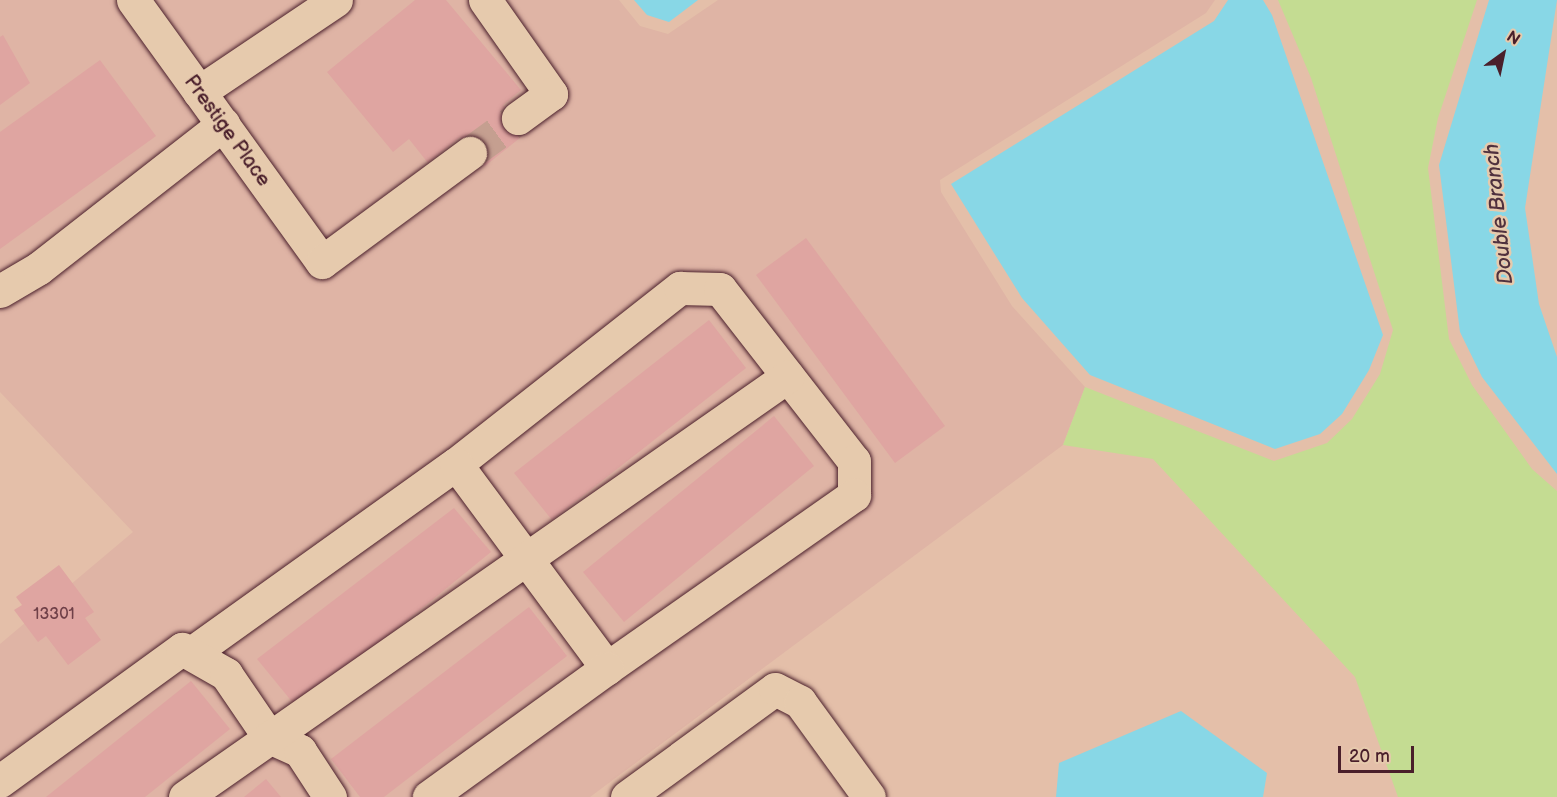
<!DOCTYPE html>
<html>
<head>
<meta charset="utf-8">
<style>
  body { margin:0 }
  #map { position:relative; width:1557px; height:797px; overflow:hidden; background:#e4bfa9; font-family:"Balsamiq Sans",sans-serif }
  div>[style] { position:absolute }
  .built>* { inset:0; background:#dfb4a5 }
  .green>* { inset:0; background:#c4dc92 }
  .water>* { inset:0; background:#88d7e6 }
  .building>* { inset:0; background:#dfa5a1 }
  .minor-tunnel>* { height:33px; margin-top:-16.5px; transform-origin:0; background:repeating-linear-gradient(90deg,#c59f90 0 33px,transparent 0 49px) }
  .roads { filter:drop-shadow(0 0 2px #4a1f2b) drop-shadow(0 0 2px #4a1f2b) }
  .minor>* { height:33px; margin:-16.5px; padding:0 16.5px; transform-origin:16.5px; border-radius:16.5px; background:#e6caad }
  span { translate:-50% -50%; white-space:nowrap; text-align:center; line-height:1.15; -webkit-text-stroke:5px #e6caad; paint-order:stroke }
  .number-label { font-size:16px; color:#6f4048 }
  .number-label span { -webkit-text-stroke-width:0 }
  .street-label { font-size:20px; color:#4a1f2b }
  .water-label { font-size:21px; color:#50313e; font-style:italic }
  .north { position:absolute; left:1473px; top:24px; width:60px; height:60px; -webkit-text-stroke:4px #e6caad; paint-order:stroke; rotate:33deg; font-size:16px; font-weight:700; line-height:24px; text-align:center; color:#4a1f2b }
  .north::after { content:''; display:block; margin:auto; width:21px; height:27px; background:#4a1f2b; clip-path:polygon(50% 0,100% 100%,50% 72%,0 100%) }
  .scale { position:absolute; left:1338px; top:746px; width:76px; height:27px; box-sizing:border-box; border:3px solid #4a1f2b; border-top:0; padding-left:8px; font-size:18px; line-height:21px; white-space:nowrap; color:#4a1f2b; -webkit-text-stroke:4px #e6caad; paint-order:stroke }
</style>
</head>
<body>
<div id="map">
  <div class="built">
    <div style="clip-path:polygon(0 0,114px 0,319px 282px,341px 264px,151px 0,619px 0,640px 26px,668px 34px,718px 0,1215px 0,1206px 13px,940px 180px,941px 192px,1012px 306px,1085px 387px,1063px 445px,590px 797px,0 797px,0 644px,133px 532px,0 392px)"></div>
  </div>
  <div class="green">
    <div style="clip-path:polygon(1278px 0,1477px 0,1438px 118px,1428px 168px,1449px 339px,1472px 385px,1532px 469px,1557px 491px,1557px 797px,1398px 797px,1355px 677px,1153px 459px,1063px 445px,1085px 387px,1274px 461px,1327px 443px,1352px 419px,1380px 374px,1393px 330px,1311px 78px)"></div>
  </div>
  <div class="water">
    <div style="clip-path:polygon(634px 0,698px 0,669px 22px,647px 15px)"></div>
    <div style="clip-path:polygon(1228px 0,1263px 0,1272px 15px,1383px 335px,1369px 370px,1342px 414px,1320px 434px,1275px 449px,1090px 375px,1022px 298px,951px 184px,1214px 21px)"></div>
    <div style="clip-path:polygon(1489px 0,1557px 0,1525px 208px,1539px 304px,1557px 357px,1557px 474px,1482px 377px,1460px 332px,1439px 165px)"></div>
    <div style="clip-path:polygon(1181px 711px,1267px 773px,1263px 797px,1056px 797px,1059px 763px)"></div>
  </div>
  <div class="building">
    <div style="clip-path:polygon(415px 0,446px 0,521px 90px,503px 105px,526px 133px,485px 166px,460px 137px,428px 163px,409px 139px,393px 152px,327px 72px)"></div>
    <div style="clip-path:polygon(3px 35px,30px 83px,0 105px,0 37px)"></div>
    <div style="clip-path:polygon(100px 60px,156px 136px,0 249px,0 132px)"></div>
    <div style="clip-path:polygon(806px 238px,945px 426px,895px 463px,756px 275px)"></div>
    <div style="clip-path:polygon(709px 320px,746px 368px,552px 520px,514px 473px)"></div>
    <div style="clip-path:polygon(774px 416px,814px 466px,624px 622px,583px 572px)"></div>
    <div style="clip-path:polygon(454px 508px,491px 552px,298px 709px,257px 659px)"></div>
    <div style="clip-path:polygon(59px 565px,94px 612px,85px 618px,101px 640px,68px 665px,46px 636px,38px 642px,14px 610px,22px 605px,16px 597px)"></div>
    <div style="clip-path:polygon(529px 607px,567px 656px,384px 797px,360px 797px,331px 759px)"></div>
    <div style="clip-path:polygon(191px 681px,230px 729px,145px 797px,46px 797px)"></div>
    <div style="clip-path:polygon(266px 779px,281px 797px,244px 797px)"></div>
  </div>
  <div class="minor-tunnel">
    <div style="left:470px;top:153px;width:59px;rotate:-36.1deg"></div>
  </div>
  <div class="roads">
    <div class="minor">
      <div style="left:133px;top:0;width:323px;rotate:54.2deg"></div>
      <div style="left:322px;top:262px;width:184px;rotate:-36.4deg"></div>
      <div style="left:485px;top:0;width:115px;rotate:54.9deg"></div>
      <div style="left:551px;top:94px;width:41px;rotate:144deg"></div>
      <div style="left:199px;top:92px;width:165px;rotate:-33.9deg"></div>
      <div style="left:0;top:291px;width:45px;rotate:-30.5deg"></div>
      <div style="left:39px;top:268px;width:234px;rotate:-38deg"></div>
      <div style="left:456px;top:464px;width:285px;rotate:-38.2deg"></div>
      <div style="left:680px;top:288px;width:40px;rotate:1.4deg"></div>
      <div style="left:720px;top:289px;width:218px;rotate:52.1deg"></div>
      <div style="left:854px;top:461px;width:34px;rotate:90deg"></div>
      <div style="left:854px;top:495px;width:302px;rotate:145deg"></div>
      <div style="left:193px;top:652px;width:323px;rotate:-35.6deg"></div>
      <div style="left:456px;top:464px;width:254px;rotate:53.5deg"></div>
      <div style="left:607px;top:668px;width:220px;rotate:144.1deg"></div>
      <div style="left:0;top:781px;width:225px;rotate:-36deg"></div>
      <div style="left:182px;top:649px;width:51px;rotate:29.6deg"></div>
      <div style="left:226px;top:674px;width:76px;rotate:55.7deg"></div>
      <div style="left:269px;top:737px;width:34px;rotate:24deg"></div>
      <div style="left:300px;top:751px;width:55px;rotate:56.9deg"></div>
      <div style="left:185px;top:797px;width:735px;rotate:-34.92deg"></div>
      <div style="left:627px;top:797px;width:183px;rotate:-36.1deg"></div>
      <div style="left:775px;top:689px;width:28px;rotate:27deg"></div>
      <div style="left:800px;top:702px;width:117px;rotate:54deg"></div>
    </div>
  </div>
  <div class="number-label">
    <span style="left:54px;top:615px">13301</span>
  </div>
  <div class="street-label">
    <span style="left:227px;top:131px;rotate:54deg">Prestige Place</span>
  </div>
  <div class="water-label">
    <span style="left:1499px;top:214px;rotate:-96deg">Double Branch</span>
  </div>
  <div class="north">N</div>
  <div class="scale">20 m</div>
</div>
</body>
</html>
